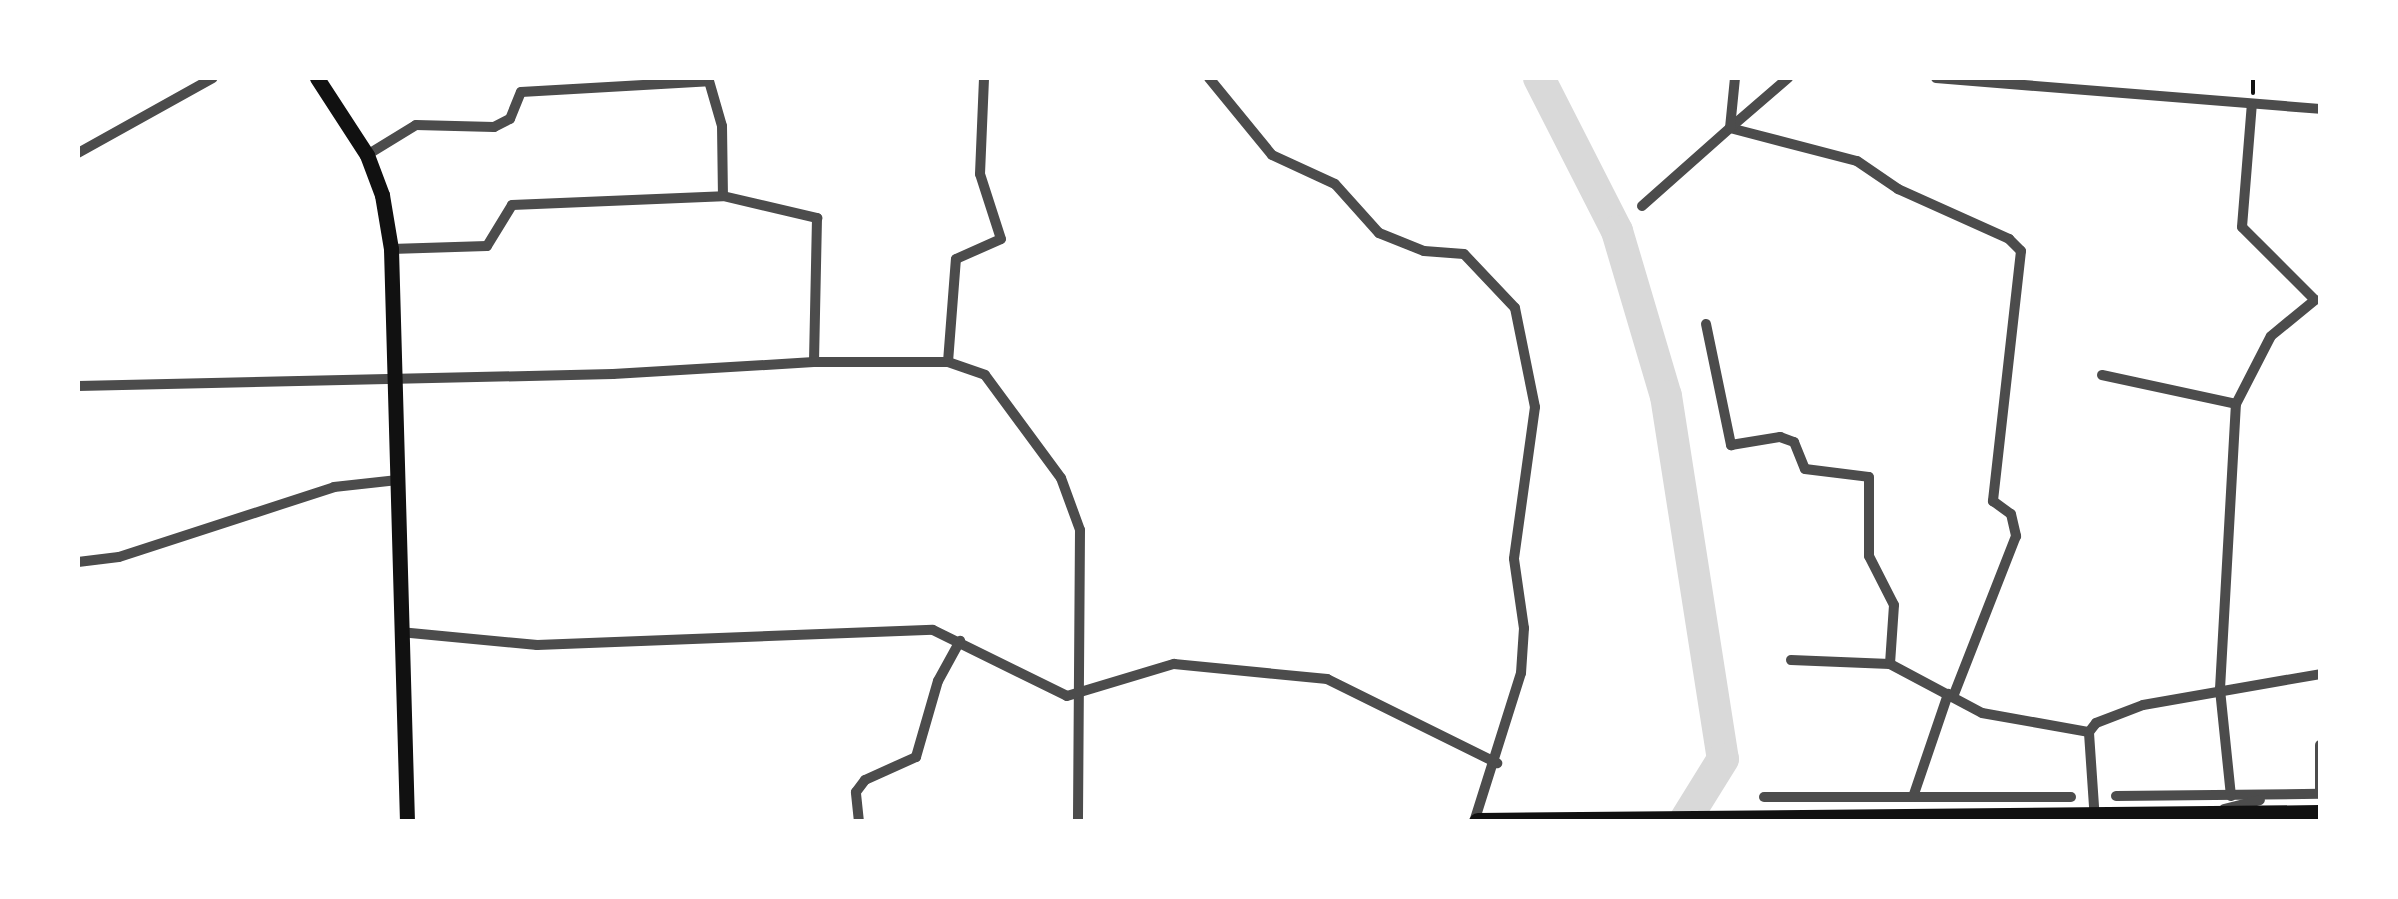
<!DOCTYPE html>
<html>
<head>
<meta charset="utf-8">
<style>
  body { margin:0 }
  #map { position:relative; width:2398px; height:899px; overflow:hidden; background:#fff; font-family:Spectral,serif }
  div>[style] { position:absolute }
  .river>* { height:32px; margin:-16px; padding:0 16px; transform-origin:16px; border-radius:16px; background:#d9d9d9 }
  .path>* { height:4px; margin:-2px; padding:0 2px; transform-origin:2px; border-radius:2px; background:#111 }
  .minor>* { height:10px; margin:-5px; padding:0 5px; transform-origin:5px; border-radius:5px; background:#4c4c4c }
  .secondary>* { height:15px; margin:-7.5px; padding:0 7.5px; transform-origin:7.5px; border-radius:7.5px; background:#111 }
  .trunk>* { height:18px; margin:-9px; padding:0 9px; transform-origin:9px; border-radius:9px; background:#111 }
  span { translate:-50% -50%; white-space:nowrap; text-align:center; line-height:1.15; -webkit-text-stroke:9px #fff; paint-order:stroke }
  .frame { position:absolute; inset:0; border:80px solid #fff; pointer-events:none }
</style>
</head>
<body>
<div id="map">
  <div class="river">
    <div style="left:1539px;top:78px;width:172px;rotate:63deg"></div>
    <div style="left:1617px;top:231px;width:172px;rotate:73.5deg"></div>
    <div style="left:1666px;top:396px;width:367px;rotate:81.1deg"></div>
    <div style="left:1723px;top:759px;width:74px;rotate:121.8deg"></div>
  </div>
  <div class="path">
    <div style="left:2253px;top:93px;width:15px;rotate:-90deg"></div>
  </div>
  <div class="minor">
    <div style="left:1209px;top:78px;width:99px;rotate:50.7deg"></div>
    <div style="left:1272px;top:155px;width:69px;rotate:24.7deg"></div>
    <div style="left:1335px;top:184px;width:66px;rotate:48.1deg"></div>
    <div style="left:1379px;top:233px;width:48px;rotate:21.8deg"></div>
    <div style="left:1424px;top:251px;width:40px;rotate:4.3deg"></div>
    <div style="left:1464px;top:254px;width:74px;rotate:46.6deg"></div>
    <div style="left:1515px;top:308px;width:101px;rotate:78.6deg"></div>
    <div style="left:1535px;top:407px;width:153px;rotate:97.9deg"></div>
    <div style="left:1514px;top:559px;width:70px;rotate:81.8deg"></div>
    <div style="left:1524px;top:628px;width:45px;rotate:93.8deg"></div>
    <div style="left:1521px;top:673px;width:156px;rotate:107.5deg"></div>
    <div style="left:1936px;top:78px;width:385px;rotate:4.6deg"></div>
    <div style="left:1730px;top:128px;width:131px;rotate:14.6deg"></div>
    <div style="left:1857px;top:161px;width:50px;rotate:34.3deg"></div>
    <div style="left:1898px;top:189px;width:122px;rotate:24.2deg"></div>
    <div style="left:2009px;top:239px;width:17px;rotate:45deg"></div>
    <div style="left:2021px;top:251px;width:252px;rotate:96.4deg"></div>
    <div style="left:1993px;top:501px;width:22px;rotate:36deg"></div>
    <div style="left:2011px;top:514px;width:23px;rotate:77deg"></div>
    <div style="left:2016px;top:536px;width:173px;rotate:111.4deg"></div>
    <div style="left:1730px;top:128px;width:77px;rotate:-40.8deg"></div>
    <div style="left:78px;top:153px;width:154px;rotate:-29.1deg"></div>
    <div style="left:367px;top:155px;width:57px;rotate:-31.5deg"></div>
    <div style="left:416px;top:125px;width:78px;rotate:1.5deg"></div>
    <div style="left:494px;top:127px;width:18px;rotate:-27deg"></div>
    <div style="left:510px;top:119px;width:29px;rotate:-68deg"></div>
    <div style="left:521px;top:92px;width:188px;rotate:-3.3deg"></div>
    <div style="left:709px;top:81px;width:47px;rotate:73.9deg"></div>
    <div style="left:722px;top:126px;width:70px;rotate:89.2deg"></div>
    <div style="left:1642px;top:206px;width:118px;rotate:-41.6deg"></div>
    <div style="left:1730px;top:128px;width:50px;rotate:-84.3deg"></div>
    <div style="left:391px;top:249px;width:96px;rotate:-1.8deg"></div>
    <div style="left:487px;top:246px;width:48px;rotate:-58.6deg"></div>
    <div style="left:512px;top:205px;width:211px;rotate:-2.4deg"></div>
    <div style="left:723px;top:196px;width:97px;rotate:13.2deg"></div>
    <div style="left:817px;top:218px;width:144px;rotate:91.2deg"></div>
    <div style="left:1706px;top:324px;width:124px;rotate:78.3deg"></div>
    <div style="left:1731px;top:445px;width:50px;rotate:-9.3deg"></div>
    <div style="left:1780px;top:437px;width:15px;rotate:20deg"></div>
    <div style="left:1794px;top:442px;width:29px;rotate:68deg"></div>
    <div style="left:1805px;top:469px;width:64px;rotate:7.1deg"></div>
    <div style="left:1869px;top:477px;width:79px;rotate:90deg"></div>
    <div style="left:1869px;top:556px;width:55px;rotate:63deg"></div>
    <div style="left:1894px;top:605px;width:59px;rotate:93.9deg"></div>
    <div style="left:948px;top:362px;width:103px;rotate:-85.6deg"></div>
    <div style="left:956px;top:259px;width:49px;rotate:-24deg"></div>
    <div style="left:1001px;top:239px;width:68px;rotate:-107.9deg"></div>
    <div style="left:980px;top:174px;width:96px;rotate:-87.6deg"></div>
    <div style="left:2102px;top:375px;width:137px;rotate:12.2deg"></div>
    <div style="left:78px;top:386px;width:535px;rotate:-1.28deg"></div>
    <div style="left:613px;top:374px;width:201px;rotate:-3.4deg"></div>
    <div style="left:814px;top:362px;width:134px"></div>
    <div style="left:948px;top:362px;width:39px;rotate:19deg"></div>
    <div style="left:985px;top:375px;width:128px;rotate:53.6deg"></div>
    <div style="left:1061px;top:478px;width:55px;rotate:69.9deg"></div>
    <div style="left:1080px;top:530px;width:292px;rotate:90.4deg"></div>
    <div style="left:78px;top:562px;width:41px;rotate:-7deg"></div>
    <div style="left:119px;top:557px;width:226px;rotate:-18deg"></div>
    <div style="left:334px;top:487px;width:64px;rotate:-6.2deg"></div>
    <div style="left:400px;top:632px;width:138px;rotate:5.4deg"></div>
    <div style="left:537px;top:645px;width:396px;rotate:-2.2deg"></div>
    <div style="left:933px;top:630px;width:149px;rotate:26.2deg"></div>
    <div style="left:1067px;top:696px;width:112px;rotate:-16.7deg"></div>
    <div style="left:1174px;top:664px;width:154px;rotate:5.6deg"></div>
    <div style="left:1327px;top:679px;width:190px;rotate:26.3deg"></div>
    <div style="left:1791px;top:660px;width:99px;rotate:2.3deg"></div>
    <div style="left:1890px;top:664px;width:104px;rotate:28deg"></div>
    <div style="left:1982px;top:713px;width:109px;rotate:10.1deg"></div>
    <div style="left:2320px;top:794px;width:49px;rotate:-90deg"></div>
    <div style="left:2116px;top:796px;width:204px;rotate:-0.6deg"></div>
    <div style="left:2231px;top:796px;width:108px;rotate:-95.9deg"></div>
    <div style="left:2220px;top:689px;width:285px;rotate:-86.8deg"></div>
    <div style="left:2236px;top:404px;width:76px;rotate:-62.8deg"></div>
    <div style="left:2271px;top:336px;width:57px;rotate:-39.3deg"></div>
    <div style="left:2315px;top:300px;width:103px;rotate:-135deg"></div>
    <div style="left:2242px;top:227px;width:123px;rotate:-85.4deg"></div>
    <div style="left:1764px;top:797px;width:307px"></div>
    <div style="left:1913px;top:797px;width:109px;rotate:-71.2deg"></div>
    <div style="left:2224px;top:809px;width:37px;rotate:-14deg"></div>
    <div style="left:2095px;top:821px;width:89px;rotate:-93.9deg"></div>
    <div style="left:2089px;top:732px;width:11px;rotate:-52deg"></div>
    <div style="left:2096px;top:723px;width:50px;rotate:-21deg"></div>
    <div style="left:2143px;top:705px;width:180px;rotate:-9.9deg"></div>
    <div style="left:859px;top:822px;width:30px;rotate:-96deg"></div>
    <div style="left:856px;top:792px;width:15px;rotate:-53deg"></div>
    <div style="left:865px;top:780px;width:56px;rotate:-24.3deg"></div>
    <div style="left:916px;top:757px;width:79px;rotate:-73.9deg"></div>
    <div style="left:938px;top:681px;width:46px;rotate:-61.2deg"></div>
  </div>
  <div class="secondary">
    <div style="left:317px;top:78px;width:92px;rotate:57deg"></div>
    <div style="left:367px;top:155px;width:43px;rotate:69.4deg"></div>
    <div style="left:382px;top:195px;width:55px;rotate:80.5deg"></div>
    <div style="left:391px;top:249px;width:573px;rotate:88.4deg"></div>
  </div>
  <div class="trunk">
    <div style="left:1478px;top:822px;width:842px;rotate:-0.54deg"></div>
  </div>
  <div class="frame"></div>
</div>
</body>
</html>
